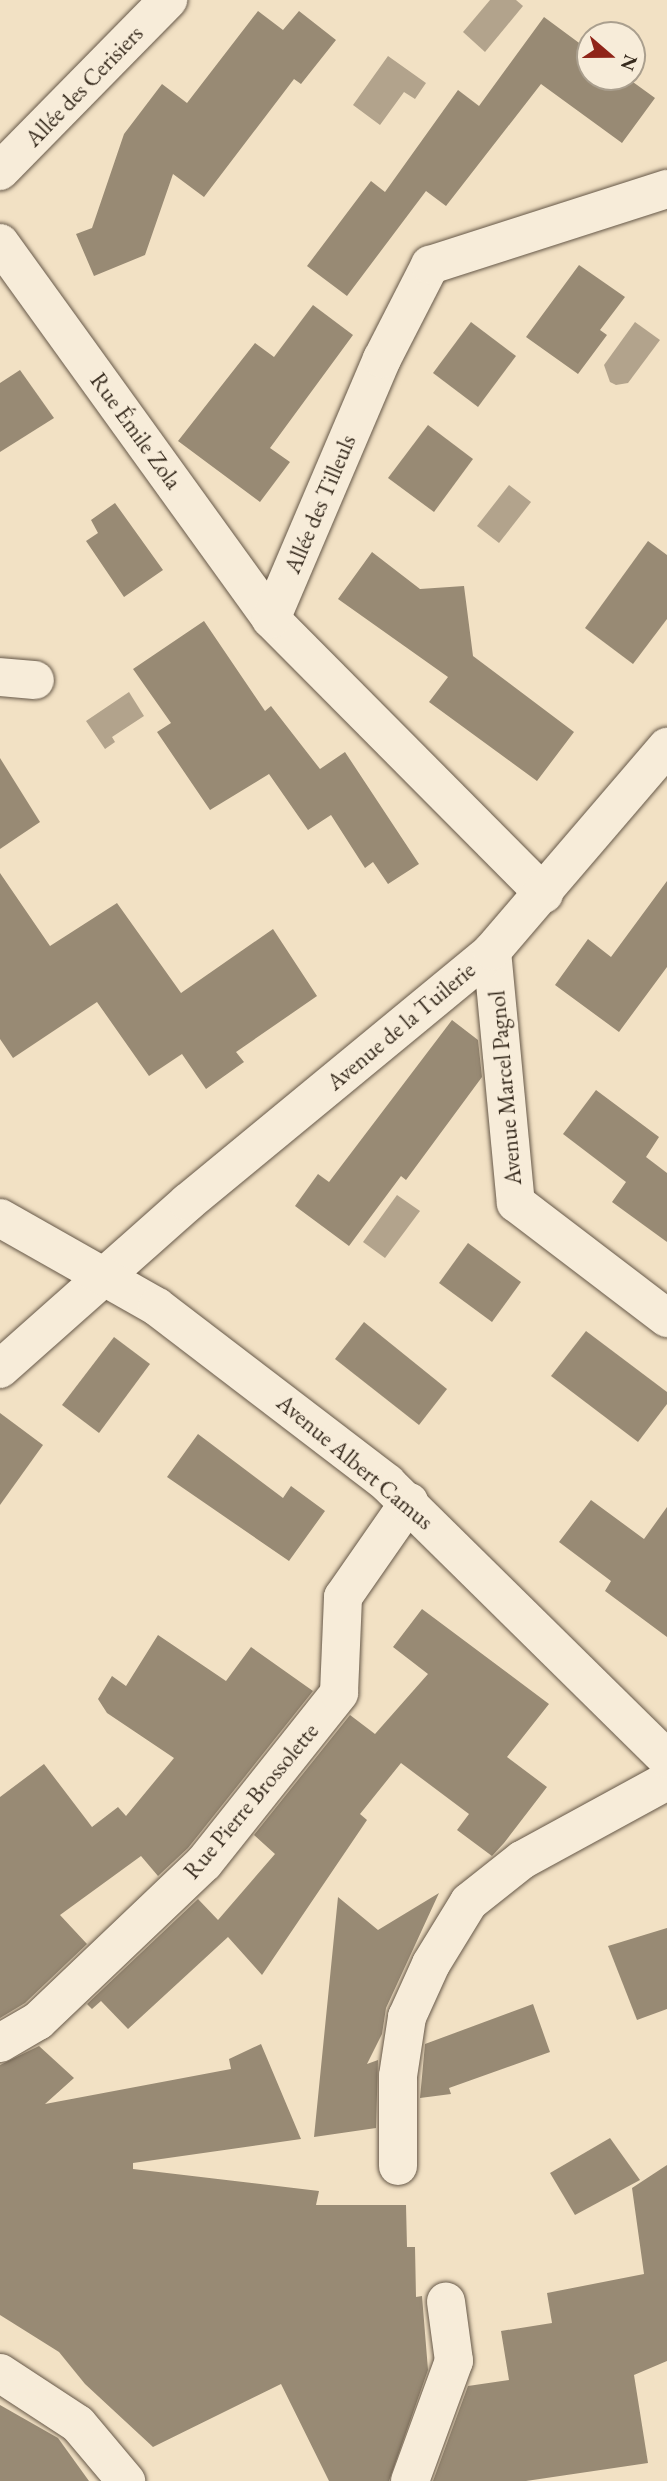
<!DOCTYPE html>
<html>
<head>
<meta charset="utf-8">
<style>
  body { margin:0 }
  #map { position:relative; width:667px; height:2481px; overflow:hidden; background:#f2e1c4; font-family:"EB Garamond",serif }
  div>[style] { position:absolute }
  .water>* { inset:0; background:#b2a38c }
  .building>* { inset:0; background:#988a74 }
  .roads { filter:drop-shadow(0 0 2px #665848) drop-shadow(0 0 2px #665848) }
  .street>* { height:38px; margin:-19px; padding:0 19px; transform-origin:19px; border-radius:19px; background:#f7ecd9 }
  .secondary>* { height:38px; margin:-19px; padding:0 19px; transform-origin:19px; border-radius:19px; background:#f7ecd9 }
  span { translate:-50% -50%; white-space:nowrap; text-align:center; line-height:1.15; -webkit-text-stroke:7px #f7ecd9; paint-order:stroke }
  .street-label { font-size:23px; color:#372b1e }
  .north { position:absolute; left:576px; top:21px; width:70px; height:70px; box-sizing:border-box; background:#f7ecd9; border:2px solid #aa9f8e; border-radius:50%; rotate:110deg; font-size:19px; font-weight:700; line-height:28px; text-align:center; color:#372b1e }
  .north::after { content:''; display:block; margin:auto; width:24px; height:32px; background:#8f2418; clip-path:polygon(50% 0,100% 100%,50% 72%,0 100%) }
</style>
</head>
<body>
<div id="map">
  <div class="water">
    <div style="clip-path:polygon(490px 0,516px 0,523px 6px,485px 52px,463px 32px)"></div>
    <div style="clip-path:polygon(388px 56px,426px 83px,415px 99px,404px 92px,380px 125px,353px 105px)"></div>
    <div style="clip-path:polygon(635px 322px,660px 340px,628px 383px,616px 385px,610px 382px,604px 365px)"></div>
    <div style="clip-path:polygon(509px 485px,531px 502px,499px 543px,477px 526px)"></div>
    <div style="clip-path:polygon(129px 692px,144px 716px,112px 737px,115px 742px,105px 749px,86px 721px)"></div>
    <div style="clip-path:polygon(397px 1195px,420px 1211px,385px 1258px,363px 1242px)"></div>
  </div>
  <div class="building">
    <div style="clip-path:polygon(258px 11px,283px 30px,299px 11px,336px 40px,301px 84px,294px 79px,204px 197px,173px 174px,145px 255px,94px 276px,76px 234px,92px 228px,124px 134px,162px 84px,187px 103px)"></div>
    <div style="clip-path:polygon(544px 17px,590px 51px,590px 77px,626px 77px,655px 98px,622px 143px,541px 84px,446px 206px,426px 191px,347px 296px,307px 266px,371px 181px,385px 192px,458px 90px,479px 106px)"></div>
    <div style="clip-path:polygon(579px 265px,625px 297px,600px 330px,607px 335px,578px 374px,526px 337px)"></div>
    <div style="clip-path:polygon(313px 305px,353px 335px,270px 448px,290px 462px,260px 502px,178px 441px,255px 343px,274px 357px)"></div>
    <div style="clip-path:polygon(471px 322px,516px 356px,478px 407px,433px 373px)"></div>
    <div style="clip-path:polygon(20px 370px,54px 418px,0 452px,0 383px)"></div>
    <div style="clip-path:polygon(428px 425px,473px 459px,434px 512px,388px 478px)"></div>
    <div style="clip-path:polygon(115px 503px,163px 570px,124px 597px,86px 541px,98px 533px,91px 520px)"></div>
    <div style="clip-path:polygon(648px 541px,667px 555px,667px 619px,633px 664px,585px 628px)"></div>
    <div style="clip-path:polygon(372px 552px,420px 589px,464px 586px,473px 656px,574px 732px,537px 781px,429px 702px,448px 677px,338px 599px)"></div>
    <div style="clip-path:polygon(204px 621px,265px 711px,271px 706px,320px 769px,345px 752px,419px 864px,388px 884px,373px 862px,365px 868px,331px 815px,308px 830px,269px 774px,210px 810px,157px 732px,171px 723px,133px 669px)"></div>
    <div style="clip-path:polygon(0 758px,40px 822px,0 849px)"></div>
    <div style="clip-path:polygon(0 873px,50px 946px,117px 903px,181px 993px,273px 929px,317px 996px,236px 1052px,244px 1062px,206px 1089px,182px 1054px,149px 1076px,97px 1002px,13px 1058px,0 1039px)"></div>
    <div style="clip-path:polygon(667px 881px,667px 967px,619px 1032px,555px 985px,588px 939px,611px 957px)"></div>
    <div style="clip-path:polygon(452px 1020px,478px 1040px,482px 1077px,406px 1180px,401px 1176px,349px 1246px,295px 1206px,318px 1174px,329px 1182px)"></div>
    <div style="clip-path:polygon(596px 1090px,659px 1137px,646px 1157px,667px 1173px,667px 1242px,612px 1202px,626px 1182px,563px 1134px)"></div>
    <div style="clip-path:polygon(468px 1243px,521px 1282px,492px 1322px,439px 1283px)"></div>
    <div style="clip-path:polygon(364px 1322px,447px 1389px,419px 1425px,335px 1359px)"></div>
    <div style="clip-path:polygon(586px 1331px,667px 1392px,667px 1404px,638px 1442px,551px 1376px)"></div>
    <div style="clip-path:polygon(114px 1337px,150px 1364px,99px 1433px,62px 1405px)"></div>
    <div style="clip-path:polygon(0 1413px,43px 1445px,0 1505px)"></div>
    <div style="clip-path:polygon(198px 1434px,283px 1498px,291px 1486px,325px 1511px,289px 1561px,167px 1477px)"></div>
    <div style="clip-path:polygon(591px 1500px,644px 1539px,667px 1507px,667px 1637px,605px 1591px,611px 1581px,559px 1542px)"></div>
    <div style="clip-path:polygon(422px 1609px,549px 1704px,507px 1757px,547px 1787px,504px 1843px,492px 1856px,457px 1830px,469px 1814px,401px 1763px,360px 1814px,367px 1820px,262px 1975px,228px 1937px,128px 2029px,101px 2001px,92px 2009px,87px 2004px,198px 1899px,218px 1920px,275px 1854px,254px 1835px,350px 1715px,375px 1734px,428px 1674px,393px 1647px)"></div>
    <div style="clip-path:polygon(158px 1635px,226px 1681px,251px 1647px,313px 1691px,188px 1848px,158px 1876px,141px 1856px,60px 1915px,87px 1944px,25px 2003px,0 2018px,0 1797px,44px 1764px,92px 1827px,118px 1807px,126px 1816px,174px 1758px,107px 1713px,98px 1699px,112px 1676px,126px 1686px)"></div>
    <div style="clip-path:polygon(439px 1893px,386px 2008px,382px 2034px,367px 2064px,378px 2060px,376px 2128px,314px 2137px,338px 1897px,378px 1930px)"></div>
    <div style="clip-path:polygon(667px 1928px,667px 2009px,637px 2020px,608px 1946px)"></div>
    <div style="clip-path:polygon(533px 2004px,550px 2052px,449px 2088px,451px 2094px,420px 2098px,425px 2044px)"></div>
    <div style="clip-path:polygon(261px 2044px,301px 2139px,133px 2163px,133px 2169px,319px 2191px,316px 2205px,406px 2205px,407px 2247px,415px 2247px,416px 2297px,422px 2296px,428px 2370px,389px 2481px,329px 2481px,281px 2384px,153px 2447px,85px 2384px,59px 2352px,0 2315px,0 2065px,39px 2046px,74px 2078px,45px 2104px,231px 2069px,229px 2059px)"></div>
    <div style="clip-path:polygon(610px 2138px,640px 2180px,575px 2215px,550px 2173px)"></div>
    <div style="clip-path:polygon(667px 2165px,667px 2361px,634px 2375px,648px 2463px,526px 2481px,433px 2481px,468px 2386px,509px 2380px,501px 2331px,552px 2323px,547px 2293px,644px 2274px,632px 2188px)"></div>
    <div style="clip-path:polygon(0 2405px,58px 2438px,89px 2481px,0 2481px)"></div>
  </div>
  <div class="roads">
    <div class="street">
      <div style="left:0;top:171px;width:240px;rotate:-45.5deg"></div>
      <div style="left:0;top:243px;width:463px;rotate:54.2deg"></div>
      <div style="left:0;top:677px;width:35px;rotate:5deg"></div>
      <div style="left:544px;top:894px;width:387px;rotate:-134.8deg"></div>
      <div style="left:271px;top:619px;width:283px;rotate:-66.9deg"></div>
      <div style="left:382px;top:359px;width:106px;rotate:-62.9deg"></div>
      <div style="left:430px;top:265px;width:249px;rotate:-17.8deg"></div>
      <div style="left:492px;top:951px;width:253px;rotate:84.6deg"></div>
      <div style="left:516px;top:1203px;width:190px;rotate:37.3deg"></div>
      <div style="left:0;top:1369px;width:251px;rotate:-41.6deg"></div>
      <div style="left:188px;top:1202px;width:394px;rotate:-39.5deg"></div>
      <div style="left:492px;top:951px;width:269px;rotate:-49.4deg"></div>
      <div style="left:0;top:2043px;width:44px;rotate:-30.1deg"></div>
      <div style="left:38px;top:2021px;width:229px;rotate:-43.6deg"></div>
      <div style="left:204px;top:1863px;width:217px;rotate:-51.5deg"></div>
      <div style="left:339px;top:1693px;width:96px;rotate:-87.6deg"></div>
      <div style="left:343px;top:1597px;width:116px;rotate:-55.2deg"></div>
      <div style="left:398px;top:2166px;width:90px;rotate:-90deg"></div>
      <div style="left:398px;top:2076px;width:60px;rotate:-81.3deg"></div>
      <div style="left:407px;top:2017px;width:58px;rotate:-65.6deg"></div>
      <div style="left:431px;top:1964px;width:73px;rotate:-58.5deg"></div>
      <div style="left:469px;top:1902px;width:68px;rotate:-38.4deg"></div>
      <div style="left:522px;top:1860px;width:165px;rotate:-28.6deg"></div>
      <div style="left:410px;top:2481px;width:128px;rotate:-69.9deg"></div>
      <div style="left:454px;top:2361px;width:60px;rotate:-97.7deg"></div>
    </div>
    <div class="secondary">
      <div style="left:0;top:1218px;width:180px;rotate:29.5deg"></div>
      <div style="left:157px;top:1307px;width:290px;rotate:37.4deg"></div>
      <div style="left:387px;top:1483px;width:393px;rotate:44.6deg"></div>
      <div style="left:0;top:2373px;width:93px;rotate:33.2deg"></div>
      <div style="left:78px;top:2424px;width:75px;rotate:49.9deg"></div>
    </div>
  </div>
  <div class="street-label">
    <span style="left:84px;top:86px;rotate:-46deg">Allée des Cerisiers</span>
    <span style="left:136px;top:431px;rotate:54deg">Rue Émile Zola</span>
    <span style="left:320px;top:504px;rotate:-67deg">Allée des Tilleuls</span>
    <span style="left:401px;top:1026px;rotate:-40deg">Avenue de la Tuilerie</span>
    <span style="left:505px;top:1088px;rotate:-95deg">Avenue Marcel Pagnol</span>
    <span style="left:355px;top:1462px;rotate:40deg">Avenue Albert Camus</span>
    <span style="left:251px;top:1801px;rotate:-50deg">Rue Pierre Brossolette</span>
  </div>
  <div class="north">N</div>
</div>
</body>
</html>
